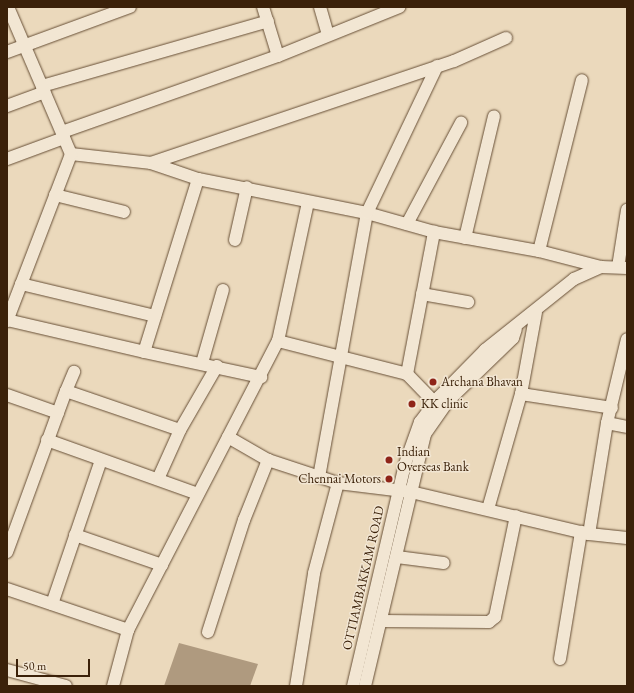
<!DOCTYPE html>
<html>
<head>
<meta charset="utf-8">
<style>
  body { margin:0 }
  #map { position:relative; width:634px; height:693px; overflow:hidden; background:#ebd9bc; font-family:"EB Garamond",serif }
  div>[style] { position:absolute }
  .water>* { inset:0; background:#af9a7f }
  .roads { filter:drop-shadow(0 0 1px #674f36) drop-shadow(0 0 1px #674f36) }
  .minor>* { height:12px; margin:-6px; padding:0 6px; transform-origin:6px; border-radius:6px; background:#f2e6d3 }
  .dots>* { width:11px; height:11px; translate:-50% -50%; box-sizing:border-box; border:2px solid #f2e6d3; border-radius:50% }
  span { translate:-50% -50%; white-space:nowrap; text-align:center; line-height:1.15; -webkit-text-stroke:3px #f2e6d3; paint-order:stroke }
  .poi-label { font-size:13px; color:#3b2109 }
  .left { translate:0 -50%; text-align:left }
  .right { translate:-100% -50%; text-align:right }
  .street-label { font-size:13px; color:#3b2109 }
  .frame { position:absolute; inset:0; border:8px solid #3b2109; pointer-events:none }
  .scale { position:absolute; left:16px; top:659px; width:74px; height:18px; box-sizing:border-box; border:2px solid #3b2109; border-top:0; padding-left:5px; font-size:12px; line-height:14px; white-space:nowrap; color:#3b2109; -webkit-text-stroke:3px #f2e6d3; paint-order:stroke }
</style>
</head>
<body>
<div id="map">
  <div class="water">
    <div style="clip-path:polygon(179px 643px,258px 664px,250px 686px,164px 686px)"></div>
  </div>
  <div class="roads">
    <div class="minor">
      <div style="left:263px;top:7px;width:51px;rotate:73deg"></div>
      <div style="left:320px;top:7px;width:29px;rotate:74deg"></div>
      <div style="left:7px;top:52px;width:131px;rotate:-20.1deg"></div>
      <div style="left:42px;top:86px;width:235px;rotate:-16deg"></div>
      <div style="left:7px;top:106px;width:40px;rotate:-20.2deg"></div>
      <div style="left:62px;top:132px;width:229px;rotate:-19.4deg"></div>
      <div style="left:278px;top:56px;width:131px;rotate:-22deg"></div>
      <div style="left:71px;top:154px;width:81px;rotate:6.4deg"></div>
      <div style="left:151px;top:163px;width:50px;rotate:18.8deg"></div>
      <div style="left:198px;top:179px;width:172px;rotate:11.4deg"></div>
      <div style="left:367px;top:213px;width:70px;rotate:15.8deg"></div>
      <div style="left:434px;top:232px;width:107px;rotate:10.3deg"></div>
      <div style="left:539px;top:251px;width:64px;rotate:14.5deg"></div>
      <div style="left:7px;top:159px;width:61px;rotate:-20.2deg"></div>
      <div style="left:151px;top:163px;width:320px;rotate:-18.6deg"></div>
      <div style="left:454px;top:61px;width:57px;rotate:-23.9deg"></div>
      <div style="left:198px;top:179px;width:181px;rotate:107.3deg"></div>
      <div style="left:144px;top:352px;width:120px;rotate:12.1deg"></div>
      <div style="left:55px;top:195px;width:71px;rotate:13.8deg"></div>
      <div style="left:407px;top:224px;width:115px;rotate:-61.9deg"></div>
      <div style="left:465px;top:238px;width:125px;rotate:-76.6deg"></div>
      <div style="left:235px;top:240px;width:54px;rotate:-77.2deg"></div>
      <div style="left:539px;top:251px;width:176px;rotate:-75.9deg"></div>
      <div style="left:618px;top:267px;width:58px;rotate:-81deg"></div>
      <div style="left:21px;top:284px;width:138px;rotate:13.4deg"></div>
      <div style="left:422px;top:294px;width:47px;rotate:9.9deg"></div>
      <div style="left:7px;top:320px;width:141px;rotate:13.1deg"></div>
      <div style="left:7px;top:321px;width:179px;rotate:-69deg"></div>
      <div style="left:71px;top:154px;width:160px;rotate:-113.2deg"></div>
      <div style="left:278px;top:341px;width:133px;rotate:14.3deg"></div>
      <div style="left:407px;top:374px;width:46px;rotate:45.9deg"></div>
      <div style="left:202px;top:363px;width:76px;rotate:-74deg"></div>
      <div style="left:407px;top:374px;width:145px;rotate:-79.2deg"></div>
      <div style="left:66px;top:391px;width:21px;rotate:-67deg"></div>
      <div style="left:521px;top:394px;width:92px;rotate:8.7deg"></div>
      <div style="left:7px;top:395px;width:54px;rotate:19.4deg"></div>
      <div style="left:607px;top:423px;width:20px;rotate:11deg"></div>
      <div style="left:228px;top:437px;width:46px;rotate:29.9deg"></div>
      <div style="left:268px;top:460px;width:74px;rotate:18.2deg"></div>
      <div style="left:338px;top:483px;width:74px;rotate:7deg"></div>
      <div style="left:411px;top:492px;width:183px;rotate:13.3deg"></div>
      <div style="left:589px;top:534px;width:38px;rotate:6deg"></div>
      <div style="left:47px;top:440px;width:160px;rotate:19.7deg"></div>
      <div style="left:319px;top:477px;width:268px;rotate:-79.7deg"></div>
      <div style="left:367px;top:213px;width:163px;rotate:-64.5deg"></div>
      <div style="left:158px;top:479px;width:54px;rotate:-65.8deg"></div>
      <div style="left:488px;top:509px;width:120px;rotate:-74deg"></div>
      <div style="left:521px;top:394px;width:83px;rotate:-79.6deg"></div>
      <div style="left:589px;top:534px;width:112px;rotate:-80.8deg"></div>
      <div style="left:607px;top:423px;width:86px;rotate:-76.6deg"></div>
      <div style="left:75px;top:535px;width:92px;rotate:19deg"></div>
      <div style="left:7px;top:552px;width:171px;rotate:-69.9deg"></div>
      <div style="left:66px;top:391px;width:120px;rotate:18.9deg"></div>
      <div style="left:180px;top:430px;width:74px;rotate:-60deg"></div>
      <div style="left:397px;top:557px;width:47px;rotate:7.3deg"></div>
      <div style="left:7px;top:589px;width:128px;rotate:18.7deg"></div>
      <div style="left:52px;top:604px;width:152px;rotate:-71.2deg"></div>
      <div style="left:382px;top:621px;width:107px;rotate:0.5deg"></div>
      <div style="left:489px;top:622px;width:8px;rotate:-40deg"></div>
      <div style="left:495px;top:617px;width:103px;rotate:-78.3deg"></div>
      <div style="left:208px;top:632px;width:118px;rotate:-72.2deg"></div>
      <div style="left:244px;top:520px;width:65px;rotate:-68.2deg"></div>
      <div style="left:560px;top:659px;width:129px;rotate:-80.6deg"></div>
      <div style="left:7px;top:670px;width:61px;rotate:15.2deg"></div>
      <div style="left:113px;top:686px;width:58px;rotate:-75deg"></div>
      <div style="left:128px;top:630px;width:326px;rotate:-62.6deg"></div>
      <div style="left:278px;top:341px;width:142px;rotate:-77.8deg"></div>
      <div style="left:296px;top:686px;width:114px;rotate:-80.9deg"></div>
      <div style="left:314px;top:573px;width:93px;rotate:-75.1deg"></div>
      <div style="left:353px;top:686px;width:228px;rotate:-76.8deg"></div>
      <div style="left:405px;top:464px;width:45px;rotate:-70.3deg"></div>
      <div style="left:420px;top:422px;width:31px;rotate:-53deg"></div>
      <div style="left:439px;top:397px;width:66px;rotate:-45.6deg"></div>
      <div style="left:485px;top:350px;width:114px;rotate:-38.6deg"></div>
      <div style="left:574px;top:279px;width:30px;rotate:-24deg"></div>
      <div style="left:601px;top:267px;width:26px;rotate:2deg"></div>
      <div style="left:365px;top:686px;width:259px;rotate:-76.6deg"></div>
      <div style="left:425px;top:434px;width:39px;rotate:-55deg"></div>
      <div style="left:447px;top:402px;width:92px;rotate:-44.1deg"></div>
      <div style="left:513px;top:338px;width:9px;rotate:-72deg"></div>
    </div>
  </div>
  <div class="dots">
    <div style="left:433px;top:382px;background:#8f2418"></div>
    <div style="left:412px;top:404px;background:#8f2418"></div>
    <div style="left:389px;top:460px;background:#8f2418"></div>
    <div style="left:389px;top:479px;background:#8f2418"></div>
  </div>
  <div class="poi-label">
    <span class="left" style="left:441px;top:382px">Archana Bhavan</span>
    <span class="left" style="left:421px;top:404px">KK clinic</span>
    <span class="left" style="left:397px;top:460px">Indian<br>Overseas Bank</span>
    <span class="right" style="left:381px;top:479px">Chennai Motors</span>
  </div>
  <div class="street-label">
    <span style="left:364px;top:578px;rotate:-77deg">OTTIAMBAKKAM ROAD</span>
  </div>
  <div class="frame"></div>
  <div class="scale">50 m</div>
</div>
</body>
</html>
